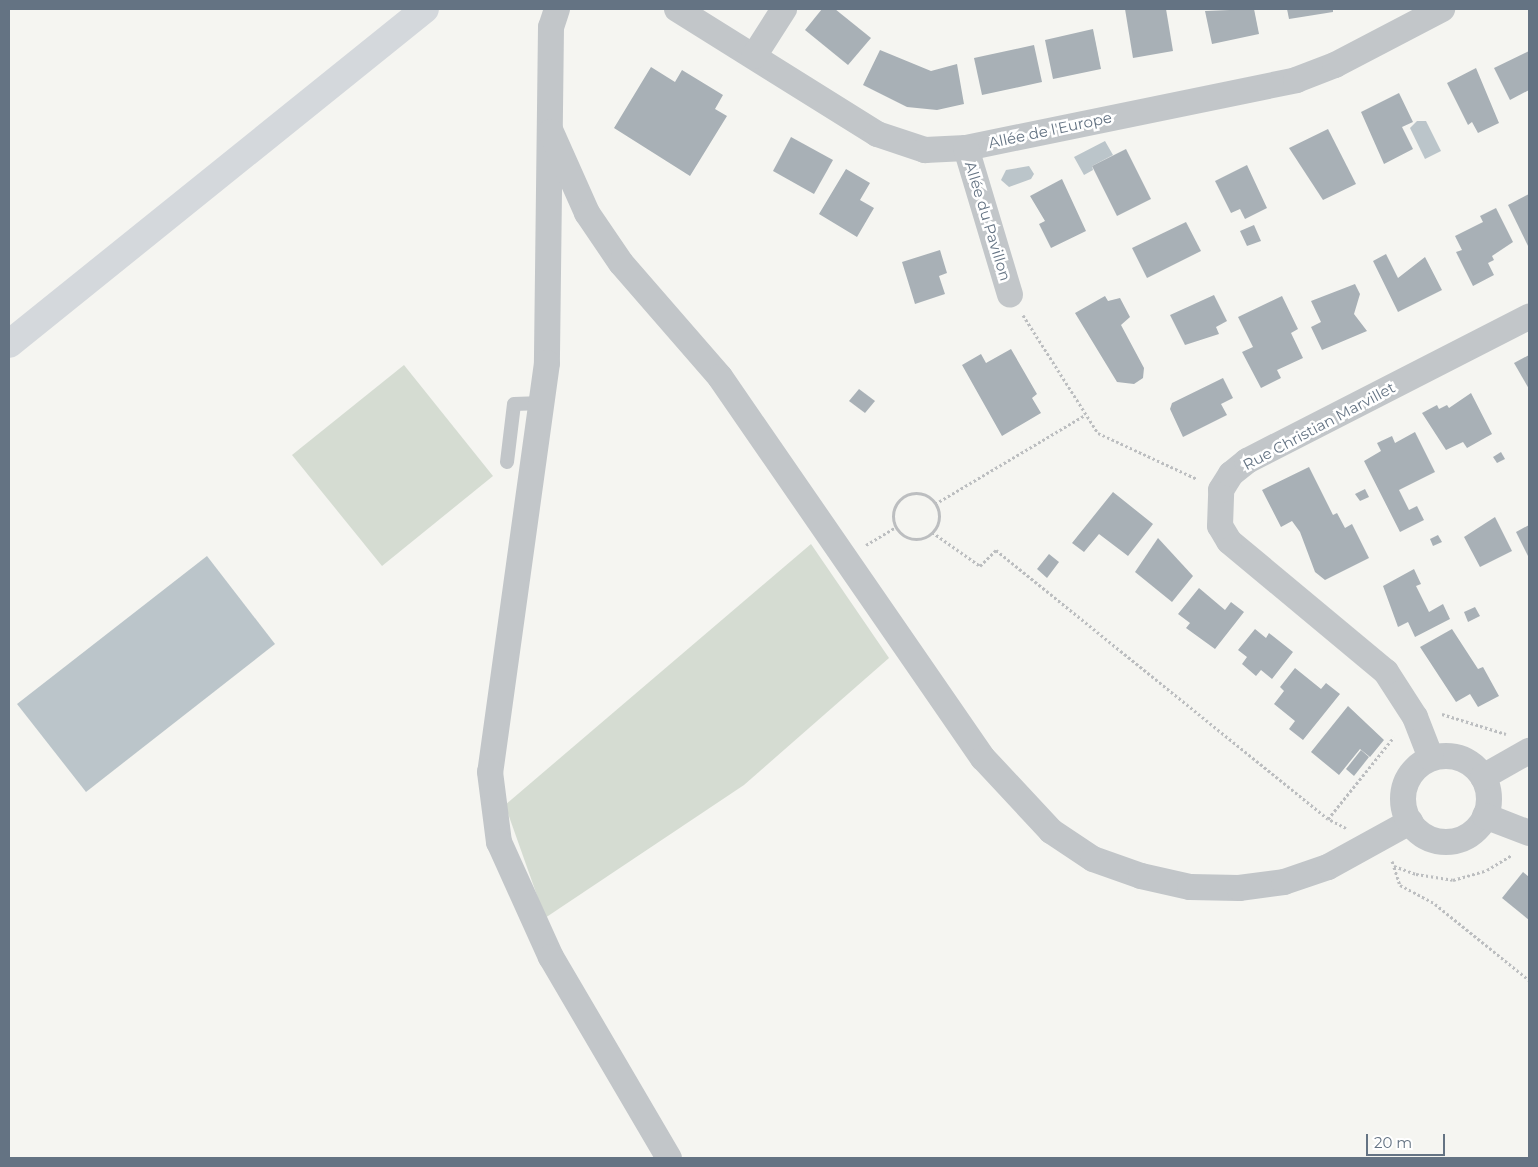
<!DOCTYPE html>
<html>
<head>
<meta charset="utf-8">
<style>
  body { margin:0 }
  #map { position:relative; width:1538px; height:1167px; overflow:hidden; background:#f5f5f1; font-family:Montserrat,sans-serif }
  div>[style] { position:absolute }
  .green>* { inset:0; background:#d5dcd2 }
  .water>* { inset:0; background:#bbc5ca }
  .building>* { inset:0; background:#a8b0b6 }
  .path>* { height:3px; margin-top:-1.5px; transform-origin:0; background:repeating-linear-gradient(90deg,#bcbec0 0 2.5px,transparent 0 5px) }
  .path>.ring { margin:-1.5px; padding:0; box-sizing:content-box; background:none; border:3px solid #bcbec0; border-radius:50% }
  .lane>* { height:14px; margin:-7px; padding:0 7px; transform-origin:7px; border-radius:7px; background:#c2c6c9 }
  .street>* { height:26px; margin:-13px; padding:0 13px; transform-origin:13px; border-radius:13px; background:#c2c6c9 }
  .street>.ring { margin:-13px; padding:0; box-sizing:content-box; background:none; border:26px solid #c2c6c9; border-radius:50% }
  .secondary>* { height:28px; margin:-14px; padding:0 14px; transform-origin:14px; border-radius:14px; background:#d4d8dc }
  span { translate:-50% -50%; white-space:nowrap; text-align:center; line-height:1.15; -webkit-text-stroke:5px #fff; paint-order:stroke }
  .street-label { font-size:15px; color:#647383 }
  .frame { position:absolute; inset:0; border:10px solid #647383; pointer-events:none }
  .scale { position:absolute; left:1366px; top:1134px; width:79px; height:22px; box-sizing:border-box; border:2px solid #647383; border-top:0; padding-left:6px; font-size:15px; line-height:18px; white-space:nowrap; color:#647383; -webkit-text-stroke:4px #fff; paint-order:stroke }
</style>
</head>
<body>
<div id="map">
  <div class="green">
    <div style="clip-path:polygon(404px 365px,493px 476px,382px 566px,292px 455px)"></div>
    <div style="clip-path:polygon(811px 544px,889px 658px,744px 785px,545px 918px,505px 805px)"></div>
  </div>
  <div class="water">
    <div style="clip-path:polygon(1417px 121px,1426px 121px,1441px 151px,1425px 159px,1410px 128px)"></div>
    <div style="clip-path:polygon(1105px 141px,1113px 155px,1092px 166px,1093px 170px,1084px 175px,1074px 157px)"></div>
    <div style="clip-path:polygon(1029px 166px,1034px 174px,1031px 179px,1009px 187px,1001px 180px,1006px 170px)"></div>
    <div style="clip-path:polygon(207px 556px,275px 644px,86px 792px,17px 704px)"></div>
  </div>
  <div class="building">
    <div style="clip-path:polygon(822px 9px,835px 9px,871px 38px,848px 65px,805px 30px)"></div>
    <div style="clip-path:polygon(1125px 9px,1166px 9px,1173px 51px,1133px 58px)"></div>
    <div style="clip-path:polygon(1254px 9px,1259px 34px,1212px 44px,1205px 11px)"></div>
    <div style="clip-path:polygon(1287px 9px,1333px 9px,1333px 12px,1289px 19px)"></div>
    <div style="clip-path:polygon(1093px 29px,1101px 69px,1053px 79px,1045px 40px)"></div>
    <div style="clip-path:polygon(1034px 45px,1042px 82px,982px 95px,974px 58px)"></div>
    <div style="clip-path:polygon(880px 50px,931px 71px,957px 64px,964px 104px,937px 110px,907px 107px,863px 85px)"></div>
    <div style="clip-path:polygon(1529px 51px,1529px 90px,1510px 100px,1494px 68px)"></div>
    <div style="clip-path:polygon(651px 67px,675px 82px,682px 70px,723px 95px,715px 109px,727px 116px,690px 176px,614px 128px)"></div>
    <div style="clip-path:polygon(1476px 68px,1499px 123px,1478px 133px,1472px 122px,1468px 125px,1447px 83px)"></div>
    <div style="clip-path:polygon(1399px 93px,1413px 122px,1402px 127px,1413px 149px,1384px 164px,1361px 112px)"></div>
    <div style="clip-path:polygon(1328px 129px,1356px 184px,1323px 200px,1289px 148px)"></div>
    <div style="clip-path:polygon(791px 137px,833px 160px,814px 194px,773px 171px)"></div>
    <div style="clip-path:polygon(1126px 149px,1151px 199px,1117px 216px,1092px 166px)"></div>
    <div style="clip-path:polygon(1247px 165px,1267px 208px,1245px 219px,1240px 209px,1231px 213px,1215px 181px)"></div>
    <div style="clip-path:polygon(846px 169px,870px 183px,860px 200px,874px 208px,857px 237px,819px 214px)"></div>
    <div style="clip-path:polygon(1062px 179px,1086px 231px,1051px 248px,1039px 224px,1045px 221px,1030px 196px)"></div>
    <div style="clip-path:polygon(1529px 194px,1529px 248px,1508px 205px)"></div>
    <div style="clip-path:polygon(1496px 208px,1513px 242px,1492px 256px,1494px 260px,1488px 263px,1494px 275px,1473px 286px,1456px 252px,1462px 250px,1455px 236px,1483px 222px,1480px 216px)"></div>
    <div style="clip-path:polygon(1186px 222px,1201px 251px,1147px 278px,1132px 248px)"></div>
    <div style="clip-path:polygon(1254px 225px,1261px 241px,1247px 246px,1240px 231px)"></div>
    <div style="clip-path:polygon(940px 250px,947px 273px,939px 276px,945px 294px,915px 304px,902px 262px)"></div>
    <div style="clip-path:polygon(1386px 254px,1398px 278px,1425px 257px,1442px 290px,1398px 312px,1373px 261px)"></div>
    <div style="clip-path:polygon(1355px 284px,1360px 294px,1354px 314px,1367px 331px,1322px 350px,1311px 327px,1321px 322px,1311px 301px)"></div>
    <div style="clip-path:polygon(1214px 295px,1227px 321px,1216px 327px,1219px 334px,1185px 345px,1170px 315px)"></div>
    <div style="clip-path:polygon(1105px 296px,1108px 301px,1120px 298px,1130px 317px,1121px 325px,1144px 368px,1143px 378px,1134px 384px,1117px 382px,1075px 313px)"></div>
    <div style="clip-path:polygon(1282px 296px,1298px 329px,1291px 333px,1303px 358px,1277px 370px,1281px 378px,1261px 388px,1242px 352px,1253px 347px,1238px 317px)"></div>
    <div style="clip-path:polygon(1011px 349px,1037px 394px,1032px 398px,1041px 413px,1002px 436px,962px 365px,981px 354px,986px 363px)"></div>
    <div style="clip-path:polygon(1529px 355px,1529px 389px,1514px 363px)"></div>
    <div style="clip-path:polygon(1223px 378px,1233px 398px,1221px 404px,1227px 415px,1183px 437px,1170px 409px,1172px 403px)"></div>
    <div style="clip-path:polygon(859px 389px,875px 401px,865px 413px,849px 401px)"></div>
    <div style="clip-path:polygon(1471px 393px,1492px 434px,1467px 448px,1463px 442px,1446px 450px,1422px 413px,1437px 405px,1439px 409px,1447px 405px,1449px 408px)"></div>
    <div style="clip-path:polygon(1415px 432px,1435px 472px,1399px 490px,1409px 510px,1417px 506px,1424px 520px,1400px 532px,1364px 461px,1381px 451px,1377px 443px,1392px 436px,1395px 443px)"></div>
    <div style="clip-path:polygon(1501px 452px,1505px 459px,1497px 463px,1493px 457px)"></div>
    <div style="clip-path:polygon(1309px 467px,1333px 515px,1337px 513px,1345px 528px,1352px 524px,1369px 558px,1325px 580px,1315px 572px,1300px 532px,1292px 521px,1281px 527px,1262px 490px)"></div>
    <div style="clip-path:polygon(1365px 489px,1369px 497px,1360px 501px,1355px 494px)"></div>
    <div style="clip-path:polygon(1113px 492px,1153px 524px,1128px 556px,1099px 534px,1084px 552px,1072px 543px)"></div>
    <div style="clip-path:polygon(1495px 517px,1512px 551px,1480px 567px,1464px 537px)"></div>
    <div style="clip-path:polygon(1529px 525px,1529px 558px,1516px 532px)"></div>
    <div style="clip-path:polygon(1438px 535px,1442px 542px,1433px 546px,1430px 539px)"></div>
    <div style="clip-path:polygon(1158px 538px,1193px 576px,1172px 602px,1135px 572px)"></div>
    <div style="clip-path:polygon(1049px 554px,1059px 562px,1047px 578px,1037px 569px)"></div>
    <div style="clip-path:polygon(1414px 569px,1421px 584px,1416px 586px,1429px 612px,1443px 604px,1450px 619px,1415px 637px,1408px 622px,1398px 627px,1383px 586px)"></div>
    <div style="clip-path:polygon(1199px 588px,1225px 610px,1231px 602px,1244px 612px,1215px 649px,1186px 628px,1190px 623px,1178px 614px)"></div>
    <div style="clip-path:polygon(1475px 607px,1480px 616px,1468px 622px,1464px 612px)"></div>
    <div style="clip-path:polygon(1255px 629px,1266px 638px,1269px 633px,1293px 652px,1272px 679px,1261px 670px,1256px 676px,1242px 664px,1247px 657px,1238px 650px)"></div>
    <div style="clip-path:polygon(1452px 629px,1478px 669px,1483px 667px,1499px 696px,1478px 707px,1470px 694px,1456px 702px,1420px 647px)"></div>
    <div style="clip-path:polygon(1295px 668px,1321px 689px,1326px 683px,1340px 694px,1303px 740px,1289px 729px,1295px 721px,1274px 704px,1284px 691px,1280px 687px)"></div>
    <div style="clip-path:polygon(1348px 706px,1384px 740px,1370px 757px,1360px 749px,1339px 775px,1311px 752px)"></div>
    <div style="clip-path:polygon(1361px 750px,1369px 757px,1354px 776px,1346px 769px)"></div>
    <div style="clip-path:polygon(1523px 872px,1529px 877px,1529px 920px,1502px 898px)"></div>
  </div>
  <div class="path">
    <div style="left:1023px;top:315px;width:140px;rotate:57.6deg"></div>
    <div style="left:1098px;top:433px;width:109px;rotate:24.9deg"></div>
    <div class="ring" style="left:893px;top:493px;width:43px;height:43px"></div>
    <div style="left:935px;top:504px;width:174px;rotate:-30.7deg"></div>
    <div style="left:932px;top:532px;width:59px;rotate:35.3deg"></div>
    <div style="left:980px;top:566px;width:23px;rotate:-45deg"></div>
    <div style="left:996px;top:550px;width:427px;rotate:39deg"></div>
    <div style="left:866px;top:545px;width:35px;rotate:-31deg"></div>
    <div style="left:1442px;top:714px;width:67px;rotate:17.4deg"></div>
    <div style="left:1346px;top:828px;width:20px;rotate:-153deg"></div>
    <div style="left:1328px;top:819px;width:105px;rotate:-51.2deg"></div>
    <div style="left:1392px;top:861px;width:5px;rotate:68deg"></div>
    <div style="left:1394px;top:866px;width:23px;rotate:20deg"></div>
    <div style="left:1416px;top:874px;width:37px;rotate:9deg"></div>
    <div style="left:1453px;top:880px;width:35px;rotate:-16deg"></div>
    <div style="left:1487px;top:870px;width:29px;rotate:-31deg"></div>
    <div style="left:1394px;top:867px;width:19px;rotate:72deg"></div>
    <div style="left:1400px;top:885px;width:40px;rotate:28deg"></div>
    <div style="left:1435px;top:904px;width:121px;rotate:39deg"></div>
  </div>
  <div class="lane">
    <div style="left:507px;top:462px;width:58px;rotate:-83.1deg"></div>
    <div style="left:514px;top:404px;width:28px;rotate:-2deg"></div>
  </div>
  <div class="street">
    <div style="left:557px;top:9px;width:19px;rotate:108deg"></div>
    <div style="left:551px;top:27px;width:336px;rotate:90.7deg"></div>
    <div style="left:547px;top:363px;width:413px;rotate:97.9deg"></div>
    <div style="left:490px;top:772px;width:71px;rotate:82.7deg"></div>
    <div style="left:499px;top:842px;width:126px;rotate:65.7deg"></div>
    <div style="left:551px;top:957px;width:233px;rotate:59.6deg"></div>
    <div style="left:677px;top:9px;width:236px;rotate:32deg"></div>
    <div style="left:877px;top:134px;width:51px;rotate:18.4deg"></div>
    <div style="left:925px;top:150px;width:41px;rotate:-2.8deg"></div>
    <div style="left:966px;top:148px;width:337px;rotate:-11.6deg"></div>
    <div style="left:1296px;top:80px;width:42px;rotate:-21deg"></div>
    <div style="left:1335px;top:65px;width:121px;rotate:-27.6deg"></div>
    <div style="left:754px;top:56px;width:56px;rotate:-57.4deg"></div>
    <div style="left:551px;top:132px;width:89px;rotate:66deg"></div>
    <div style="left:587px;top:213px;width:60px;rotate:55.8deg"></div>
    <div style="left:621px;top:263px;width:151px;rotate:49deg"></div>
    <div style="left:720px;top:377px;width:463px;rotate:55.4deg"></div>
    <div style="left:983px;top:758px;width:100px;rotate:47deg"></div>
    <div style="left:1051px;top:831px;width:50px;rotate:33.7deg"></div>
    <div style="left:1093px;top:859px;width:51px;rotate:19.5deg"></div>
    <div style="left:1141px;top:876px;width:50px;rotate:12.7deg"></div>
    <div style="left:1190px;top:887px;width:49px;rotate:1.2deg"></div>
    <div style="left:1239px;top:888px;width:45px;rotate:-7.6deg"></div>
    <div style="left:1284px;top:882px;width:46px;rotate:-18.8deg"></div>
    <div style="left:1328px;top:867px;width:94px;rotate:-28.8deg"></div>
    <div style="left:966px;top:148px;width:153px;rotate:73.3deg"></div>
    <div class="ring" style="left:1403px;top:756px;width:60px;height:60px"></div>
    <div style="left:1431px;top:758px;width:44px;rotate:-111.3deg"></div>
    <div style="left:1415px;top:717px;width:54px;rotate:-122.8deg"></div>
    <div style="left:1386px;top:672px;width:204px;rotate:-140.2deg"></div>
    <div style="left:1229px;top:541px;width:17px;rotate:-121deg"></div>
    <div style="left:1220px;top:526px;width:36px;rotate:-88deg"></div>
    <div style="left:1221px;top:490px;width:19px;rotate:-58deg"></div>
    <div style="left:1231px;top:474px;width:21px;rotate:-39deg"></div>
    <div style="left:1247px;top:461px;width:317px;rotate:-27.1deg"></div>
    <div style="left:1483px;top:777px;width:53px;rotate:-29.5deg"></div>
    <div style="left:1485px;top:816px;width:47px;rotate:21.1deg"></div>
  </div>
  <div class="secondary">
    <div style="left:9px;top:344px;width:534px;rotate:-38.84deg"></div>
  </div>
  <div class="street-label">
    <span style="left:1050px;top:130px;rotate:-12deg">Allée de l'Europe</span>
    <span style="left:988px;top:221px;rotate:73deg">Allée du Pavillon</span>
    <span style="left:1319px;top:426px;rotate:-28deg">Rue Christian Marvillet</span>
  </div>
  <div class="frame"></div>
  <div class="scale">20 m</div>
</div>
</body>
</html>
